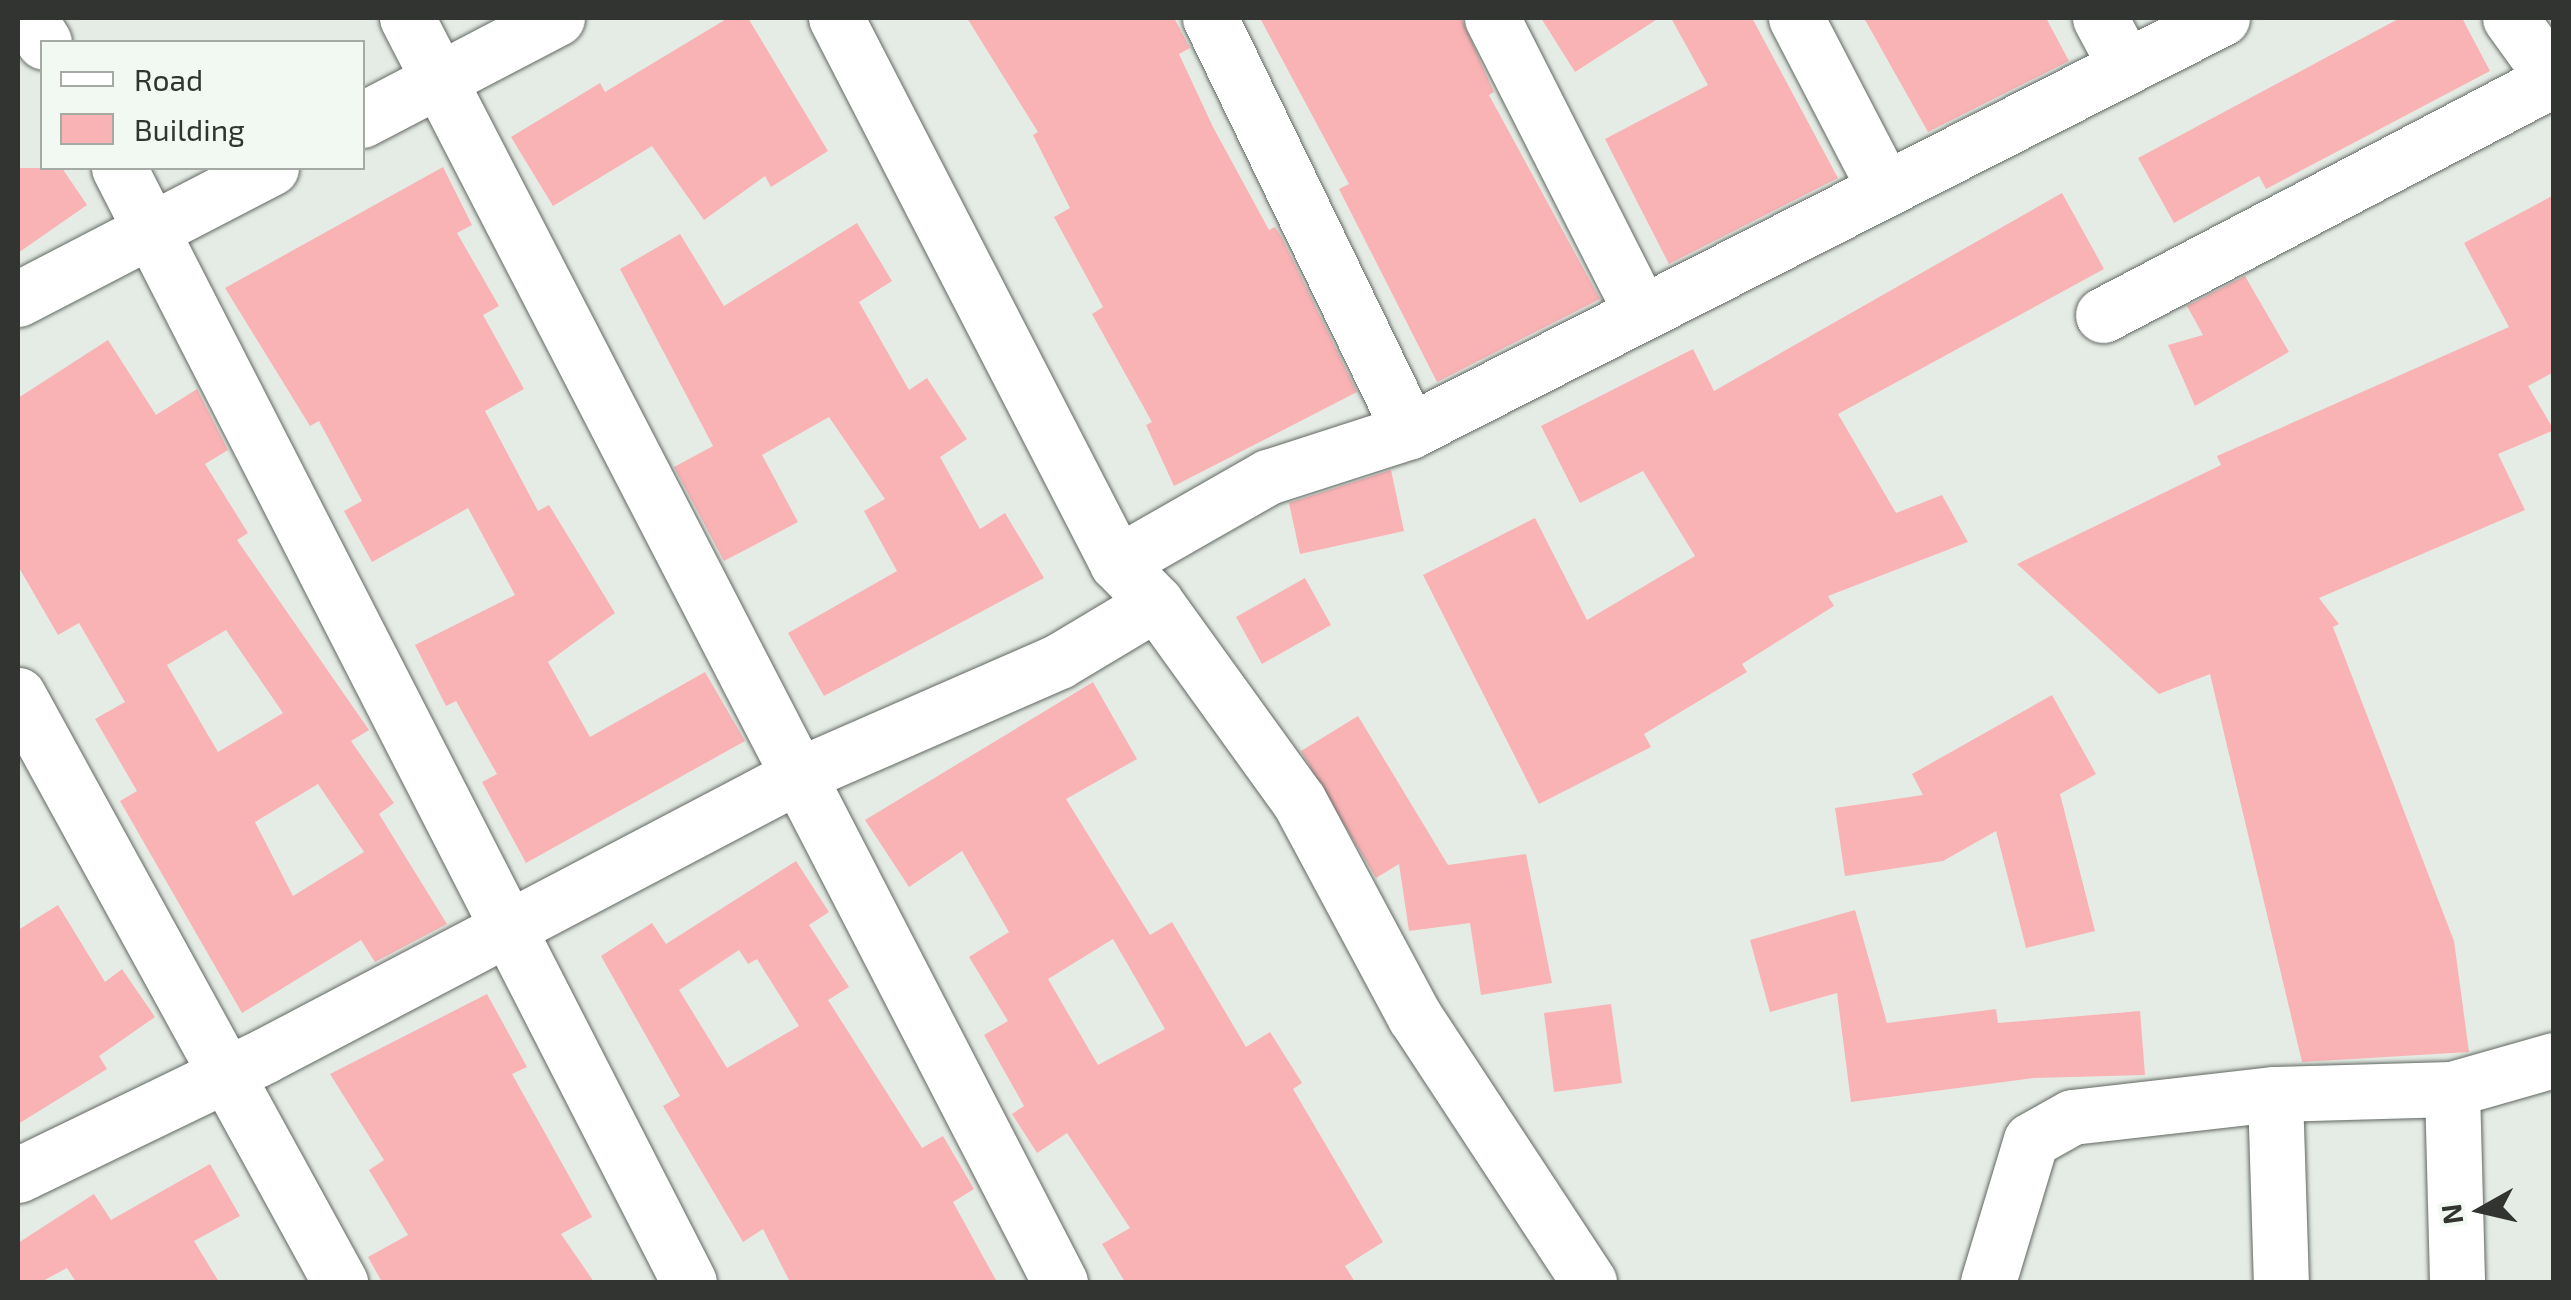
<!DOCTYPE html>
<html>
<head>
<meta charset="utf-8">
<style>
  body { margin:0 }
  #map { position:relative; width:2571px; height:1300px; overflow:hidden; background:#e5ece5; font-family:"Exo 2",sans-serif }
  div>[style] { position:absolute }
  .building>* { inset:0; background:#f9b3b5 }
  .roads { filter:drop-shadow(0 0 2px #626862) drop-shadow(0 0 2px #626862) }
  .minor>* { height:55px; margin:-27.5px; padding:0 27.5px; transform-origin:27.5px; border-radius:27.5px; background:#fff }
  span { translate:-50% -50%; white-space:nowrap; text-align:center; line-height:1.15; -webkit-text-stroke:8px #f2f9f2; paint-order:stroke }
  .frame { position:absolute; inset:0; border:20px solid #313431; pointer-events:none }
  .legend { position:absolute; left:40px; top:40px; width:325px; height:130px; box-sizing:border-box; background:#f2f9f2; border:2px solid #a5aaa5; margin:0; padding:12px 18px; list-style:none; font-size:30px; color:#313431 }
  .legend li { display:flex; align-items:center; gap:20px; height:50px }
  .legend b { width:50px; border:2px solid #a5aaa5 }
  .north { position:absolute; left:2431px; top:1160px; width:100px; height:100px; -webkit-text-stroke:8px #f2f9f2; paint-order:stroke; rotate:262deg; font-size:28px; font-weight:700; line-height:40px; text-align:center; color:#313431 }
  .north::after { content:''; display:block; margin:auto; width:35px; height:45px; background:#313431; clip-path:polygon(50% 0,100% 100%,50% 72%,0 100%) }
</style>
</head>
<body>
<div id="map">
  <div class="building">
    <div style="clip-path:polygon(728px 18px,748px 18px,828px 151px,771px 187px,765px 176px,704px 220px,652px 146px,553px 206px,511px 137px,600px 83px,605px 92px)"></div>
    <div style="clip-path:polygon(967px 18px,1174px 18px,1190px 48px,1179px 54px,1213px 127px,1269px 230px,1275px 227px,1282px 238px,1357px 392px,1174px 486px,1146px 425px,1152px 422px,1092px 314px,1103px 307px,1054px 217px,1070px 208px,1033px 135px,1038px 132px)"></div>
    <div style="clip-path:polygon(1260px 18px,1461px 18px,1494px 92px,1489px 95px,1600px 299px,1437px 382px,1339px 189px,1349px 184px)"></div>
    <div style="clip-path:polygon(1541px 18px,1659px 18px,1575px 72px)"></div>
    <div style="clip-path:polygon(1671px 18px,1752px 18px,1838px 178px,1669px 264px,1605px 139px,1708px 85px)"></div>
    <div style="clip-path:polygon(1864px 18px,2046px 18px,2069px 61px,1928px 132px)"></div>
    <div style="clip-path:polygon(2400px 18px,2462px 18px,2490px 71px,2266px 189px,2259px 176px,2174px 223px,2138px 158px)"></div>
    <div style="clip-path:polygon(443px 167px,472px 225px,457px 233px,499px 306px,483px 315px,524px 389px,485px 411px,538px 511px,549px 505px,615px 613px,548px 662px,590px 737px,705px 672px,745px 741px,526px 863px,482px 782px,497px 774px,456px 701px,446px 706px,415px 645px,515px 595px,468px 508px,372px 562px,344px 511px,362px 501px,319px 421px,310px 426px,225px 288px)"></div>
    <div style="clip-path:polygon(18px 168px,62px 168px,87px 205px,18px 253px)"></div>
    <div style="clip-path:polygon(2062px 193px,2104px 269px,1838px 414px,1896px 513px,1942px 495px,1968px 542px,1828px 596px,1834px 606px,1742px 664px,1747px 672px,1644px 734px,1651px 747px,1539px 804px,1423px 575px,1535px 518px,1587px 620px,1695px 556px,1643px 471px,1580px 503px,1541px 426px,1693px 349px,1714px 391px)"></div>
    <div style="clip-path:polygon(2554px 195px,2554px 372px,2528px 386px,2554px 430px,2498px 454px,2525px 510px,2319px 598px,2339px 624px,2333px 627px,2454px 941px,2469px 1052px,2302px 1062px,2210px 674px,2159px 694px,2017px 564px,2221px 465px,2217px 456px,2509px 327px,2464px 243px)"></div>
    <div style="clip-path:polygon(857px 223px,892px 281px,859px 302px,909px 390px,927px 378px,967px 439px,940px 457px,980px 529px,1005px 513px,1044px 578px,824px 696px,788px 633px,897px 571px,864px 511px,885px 499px,829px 417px,762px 455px,798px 522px,724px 561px,674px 467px,713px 446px,620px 269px,680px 234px,724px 306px)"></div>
    <div style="clip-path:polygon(2245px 276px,2289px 352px,2195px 406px,2168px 345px,2203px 335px,2187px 306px)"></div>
    <div style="clip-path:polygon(evenodd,108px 340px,156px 415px,197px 389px,228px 450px,205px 464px,248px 533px,237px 540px,369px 730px,351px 741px,394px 803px,379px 814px,447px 924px,375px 962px,361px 940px,242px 1013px,120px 801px,137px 791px,95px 719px,125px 702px,79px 623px,58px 635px,18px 566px,18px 398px,108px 340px,226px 630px,283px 713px,218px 752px,167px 665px,226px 630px,108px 340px,318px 784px,364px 852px,293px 896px,255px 822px,318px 784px)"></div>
    <div style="clip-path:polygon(1391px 470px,1404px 531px,1300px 554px,1289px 503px)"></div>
    <div style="clip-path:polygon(1305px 578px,1331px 625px,1262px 664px,1236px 617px)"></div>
    <div style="clip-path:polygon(evenodd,1093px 682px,1137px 759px,1066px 799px,1150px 935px,1172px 922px,1246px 1047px,1270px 1032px,1302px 1083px,1293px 1089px,1383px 1242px,1345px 1266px,1355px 1282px,1125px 1282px,1102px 1244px,1130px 1228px,1067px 1133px,1037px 1153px,1012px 1114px,1024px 1106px,984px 1035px,1008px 1021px,969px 957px,1009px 932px,962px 851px,909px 887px,865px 820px,1093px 682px,1113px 939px,1165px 1029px,1098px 1065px,1048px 979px,1113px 939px)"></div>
    <div style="clip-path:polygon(2052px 695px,2096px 774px,2060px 794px,2095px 931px,2026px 948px,1996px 831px,1943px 861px,1845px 876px,1835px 808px,1923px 795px,1912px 774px)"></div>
    <div style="clip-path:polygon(1358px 716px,1448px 865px,1526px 854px,1552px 983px,1481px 995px,1470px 923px,1409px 931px,1399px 864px,1376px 878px,1301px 751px)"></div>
    <div style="clip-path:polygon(evenodd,796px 861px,829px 912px,809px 925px,849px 987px,828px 1000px,922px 1148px,943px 1136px,974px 1189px,953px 1202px,997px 1282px,790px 1282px,763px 1229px,743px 1242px,663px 1106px,680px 1096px,601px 956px,652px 923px,666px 944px,796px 861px,739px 950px,748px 964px,757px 959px,799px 1026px,727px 1068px,679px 990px,739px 950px)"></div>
    <div style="clip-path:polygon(58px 905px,105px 982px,122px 969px,155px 1017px,99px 1056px,107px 1069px,18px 1124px,18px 930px)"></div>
    <div style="clip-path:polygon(1855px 910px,1887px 1023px,1996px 1009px,1998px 1023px,2140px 1011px,2145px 1075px,2034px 1078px,1851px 1102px,1837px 993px,1770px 1012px,1750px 940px)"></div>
    <div style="clip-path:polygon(487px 994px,527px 1067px,512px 1074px,592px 1217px,561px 1234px,594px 1282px,382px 1282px,368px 1257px,408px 1235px,369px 1170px,384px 1160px,330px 1074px)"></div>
    <div style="clip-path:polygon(1611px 1004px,1622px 1083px,1554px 1092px,1544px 1013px)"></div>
    <div style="clip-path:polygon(210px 1164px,240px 1216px,194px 1241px,219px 1282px,76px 1282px,67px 1268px,41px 1282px,18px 1282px,18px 1243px,94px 1194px,111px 1220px)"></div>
  </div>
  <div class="roads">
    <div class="minor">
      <div style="left:29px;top:18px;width:28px;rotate:58deg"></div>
      <div style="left:407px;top:18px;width:1423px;rotate:62.68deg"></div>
      <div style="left:836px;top:18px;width:613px;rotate:62.72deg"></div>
      <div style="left:1117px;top:563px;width:56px;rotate:45.7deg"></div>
      <div style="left:1156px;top:603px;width:244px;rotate:54.2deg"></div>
      <div style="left:1299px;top:801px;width:245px;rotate:61.8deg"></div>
      <div style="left:1415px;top:1017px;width:317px;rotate:56.7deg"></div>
      <div style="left:1210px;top:18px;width:459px;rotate:64.2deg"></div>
      <div style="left:1492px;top:18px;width:327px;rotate:63.1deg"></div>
      <div style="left:1796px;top:18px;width:193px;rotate:62.5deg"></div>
      <div style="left:2100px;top:18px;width:55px;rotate:62deg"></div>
      <div style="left:2510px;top:18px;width:75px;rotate:54.2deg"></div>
      <div style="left:362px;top:120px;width:220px;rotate:-27.6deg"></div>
      <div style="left:119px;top:168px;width:1251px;rotate:62.9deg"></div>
      <div style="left:18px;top:299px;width:285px;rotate:-27.4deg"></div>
      <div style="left:2103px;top:315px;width:509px;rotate:-27.62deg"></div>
      <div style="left:1117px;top:563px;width:174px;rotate:-29.7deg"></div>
      <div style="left:1268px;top:477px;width:149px;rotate:-17.9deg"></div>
      <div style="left:1410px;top:431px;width:911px;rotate:-26.96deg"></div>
      <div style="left:18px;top:695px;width:670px;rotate:61.25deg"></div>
      <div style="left:2452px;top:1089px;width:193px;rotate:88.5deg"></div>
      <div style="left:2275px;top:1094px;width:188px;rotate:88.2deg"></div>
      <div style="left:18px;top:1175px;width:273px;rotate:-25.8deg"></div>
      <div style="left:264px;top:1056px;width:609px;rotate:-27.7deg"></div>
      <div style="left:803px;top:773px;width:279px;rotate:-23.6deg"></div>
      <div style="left:1059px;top:661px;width:113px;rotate:-30.9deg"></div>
      <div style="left:1988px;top:1282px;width:148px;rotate:-73.2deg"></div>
      <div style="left:2031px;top:1140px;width:47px;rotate:-29.3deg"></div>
      <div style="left:2072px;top:1117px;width:204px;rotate:-6.5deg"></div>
      <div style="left:2275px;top:1094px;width:177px;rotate:-1.6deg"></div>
      <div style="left:2452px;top:1089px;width:106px;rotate:-15.9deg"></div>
    </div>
  </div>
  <div class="frame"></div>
  <ul class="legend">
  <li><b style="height:12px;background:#fff"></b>Road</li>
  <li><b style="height:28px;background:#f9b3b5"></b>Building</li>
  </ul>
  <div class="north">N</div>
</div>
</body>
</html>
